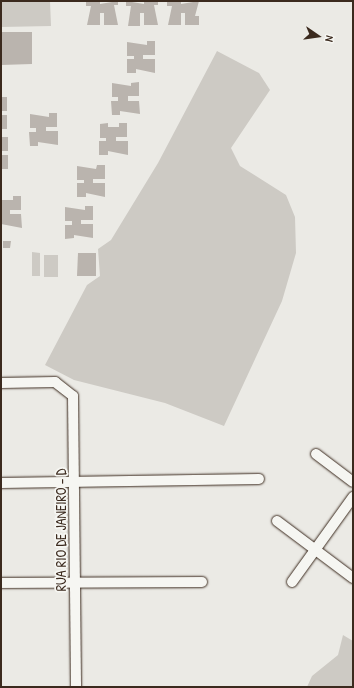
<!DOCTYPE html>
<html>
<head>
<meta charset="utf-8">
<style>
  body { margin:0 }
  #map { position:relative; width:354px; height:688px; overflow:hidden; background:#ebeae5; font-family:"Patrick Hand",sans-serif }
  div>[style] { position:absolute }
  .green>* { inset:0; background:#cdcac4 }
  .building>* { inset:0; background:#bab4ae }
  .roads { filter:drop-shadow(0 0 1px #3b2a1e) drop-shadow(0 0 1px #3b2a1e) }
  .street>* { height:10px; margin:-5px; padding:0 5px; transform-origin:5px; border-radius:5px; background:#f6f6f2 }
  span { translate:-50% -50%; white-space:nowrap; text-align:center; line-height:1.15; -webkit-text-stroke:3.5px #f6f6f2; paint-order:stroke }
  .street-label { font-size:14px; color:#3b2a1e }
  .frame { position:absolute; inset:0; border:2px solid #3b2a1e; pointer-events:none }
  .north { position:absolute; left:298px; top:16px; width:40px; height:40px; -webkit-text-stroke:3px #f6f6f2; paint-order:stroke; rotate:103deg; font-size:11px; font-weight:700; line-height:16px; text-align:center; color:#3b2a1e }
  .north::after { content:''; display:block; margin:auto; width:14px; height:18px; background:#3b2a1e; clip-path:polygon(50% 0,100% 100%,50% 72%,0 100%) }
</style>
</head>
<body>
<div id="map">
  <div class="green">
    <div style="clip-path:polygon(1px 1px,50px 1px,51px 26px,1px 27px)"></div>
    <div style="clip-path:polygon(217px 51px,259px 73px,270px 90px,231px 148px,240px 166px,286px 195px,295px 217px,296px 253px,282px 301px,224px 426px,165px 403px,74px 380px,45px 365px,87px 285px,100px 276px,98px 249px,111px 240px,158px 163px)"></div>
    <div style="clip-path:polygon(32px 252px,40px 253px,40px 276px,32px 276px)"></div>
    <div style="clip-path:polygon(44px 255px,58px 255px,58px 277px,44px 277px)"></div>
    <div style="clip-path:polygon(343px 635px,353px 641px,353px 687px,307px 687px,312px 676px,338px 655px)"></div>
  </div>
  <div class="building">
    <div style="clip-path:polygon(86px 1px,100px 1px,100px 4px,118px 1px,118px 5px,114px 5px,118px 25px,104px 25px,104px 13px,100px 13px,100px 25px,87px 25px,91px 6px,86px 6px)"></div>
    <div style="clip-path:polygon(126px 1px,144px 4px,144px 1px,158px 1px,158px 5px,154px 5px,158px 25px,144px 25px,144px 13px,140px 13px,140px 26px,128px 26px,131px 6px,126px 6px)"></div>
    <div style="clip-path:polygon(167px 1px,181px 1px,181px 4px,199px 1px,195px 16px,199px 16px,199px 25px,185px 25px,185px 13px,181px 13px,181px 25px,168px 25px,172px 6px,167px 6px)"></div>
    <div style="clip-path:polygon(1px 32px,32px 32px,32px 64px,1px 65px)"></div>
    <div style="clip-path:polygon(147px 41px,155px 41px,155px 55px,143px 55px,143px 59px,155px 59px,155px 73px,136px 69px,136px 73px,127px 73px,127px 59px,134px 59px,134px 56px,127px 56px,127px 42px,147px 45px)"></div>
    <div style="clip-path:polygon(139px 82px,139px 96px,128px 96px,128px 101px,139px 101px,140px 114px,120px 111px,120px 115px,112px 115px,111px 101px,118px 101px,118px 97px,112px 97px,112px 83px,131px 86px,131px 83px)"></div>
    <div style="clip-path:polygon(1px 97px,7px 97px,7px 111px,1px 111px)"></div>
    <div style="clip-path:polygon(49px 113px,57px 113px,57px 127px,46px 127px,46px 131px,58px 131px,58px 145px,38px 142px,38px 146px,30px 146px,29px 132px,36px 132px,36px 128px,30px 128px,30px 114px,49px 117px)"></div>
    <div style="clip-path:polygon(1px 115px,7px 115px,7px 129px,1px 129px)"></div>
    <div style="clip-path:polygon(108px 123px,108px 127px,119px 127px,119px 123px,127px 123px,127px 137px,116px 137px,116px 141px,128px 141px,128px 155px,108px 151px,108px 155px,99px 155px,99px 141px,106px 141px,106px 138px,100px 138px,100px 124px)"></div>
    <div style="clip-path:polygon(1px 137px,8px 137px,8px 151px,1px 151px)"></div>
    <div style="clip-path:polygon(1px 155px,8px 155px,8px 169px,1px 169px)"></div>
    <div style="clip-path:polygon(97px 165px,105px 165px,105px 179px,93px 179px,93px 183px,105px 183px,105px 197px,86px 193px,86px 197px,77px 197px,77px 183px,84px 183px,84px 180px,77px 180px,77px 166px,96px 169px)"></div>
    <div style="clip-path:polygon(13px 196px,21px 196px,21px 210px,10px 210px,10px 214px,21px 214px,22px 228px,1px 224px,1px 200px,13px 200px)"></div>
    <div style="clip-path:polygon(85px 206px,93px 206px,93px 220px,81px 220px,81px 224px,93px 224px,93px 238px,74px 235px,74px 238px,65px 239px,65px 225px,72px 225px,72px 221px,65px 221px,65px 207px,85px 210px)"></div>
    <div style="clip-path:polygon(3px 241px,11px 241px,10px 248px,3px 248px)"></div>
    <div style="clip-path:polygon(78px 253px,96px 253px,96px 276px,77px 276px)"></div>
  </div>
  <div class="roads">
    <div class="street">
      <div style="left:1px;top:383px;width:54px;rotate:-1.1deg"></div>
      <div style="left:55px;top:382px;width:23px;rotate:38deg"></div>
      <div style="left:73px;top:396px;width:291px;rotate:89.4deg"></div>
      <div style="left:316px;top:454px;width:46px;rotate:37.1deg"></div>
      <div style="left:1px;top:483px;width:258px;rotate:-0.9deg"></div>
      <div style="left:277px;top:521px;width:95px;rotate:36.9deg"></div>
      <div style="left:292px;top:582px;width:105px;rotate:-54.3deg"></div>
      <div style="left:1px;top:583px;width:201px;rotate:-0.3deg"></div>
    </div>
  </div>
  <div class="street-label">
    <span style="left:61px;top:530px;rotate:-90deg">RUA RIO DE JANEIRO - D</span>
  </div>
  <div class="frame"></div>
  <div class="north">N</div>
</div>
</body>
</html>
